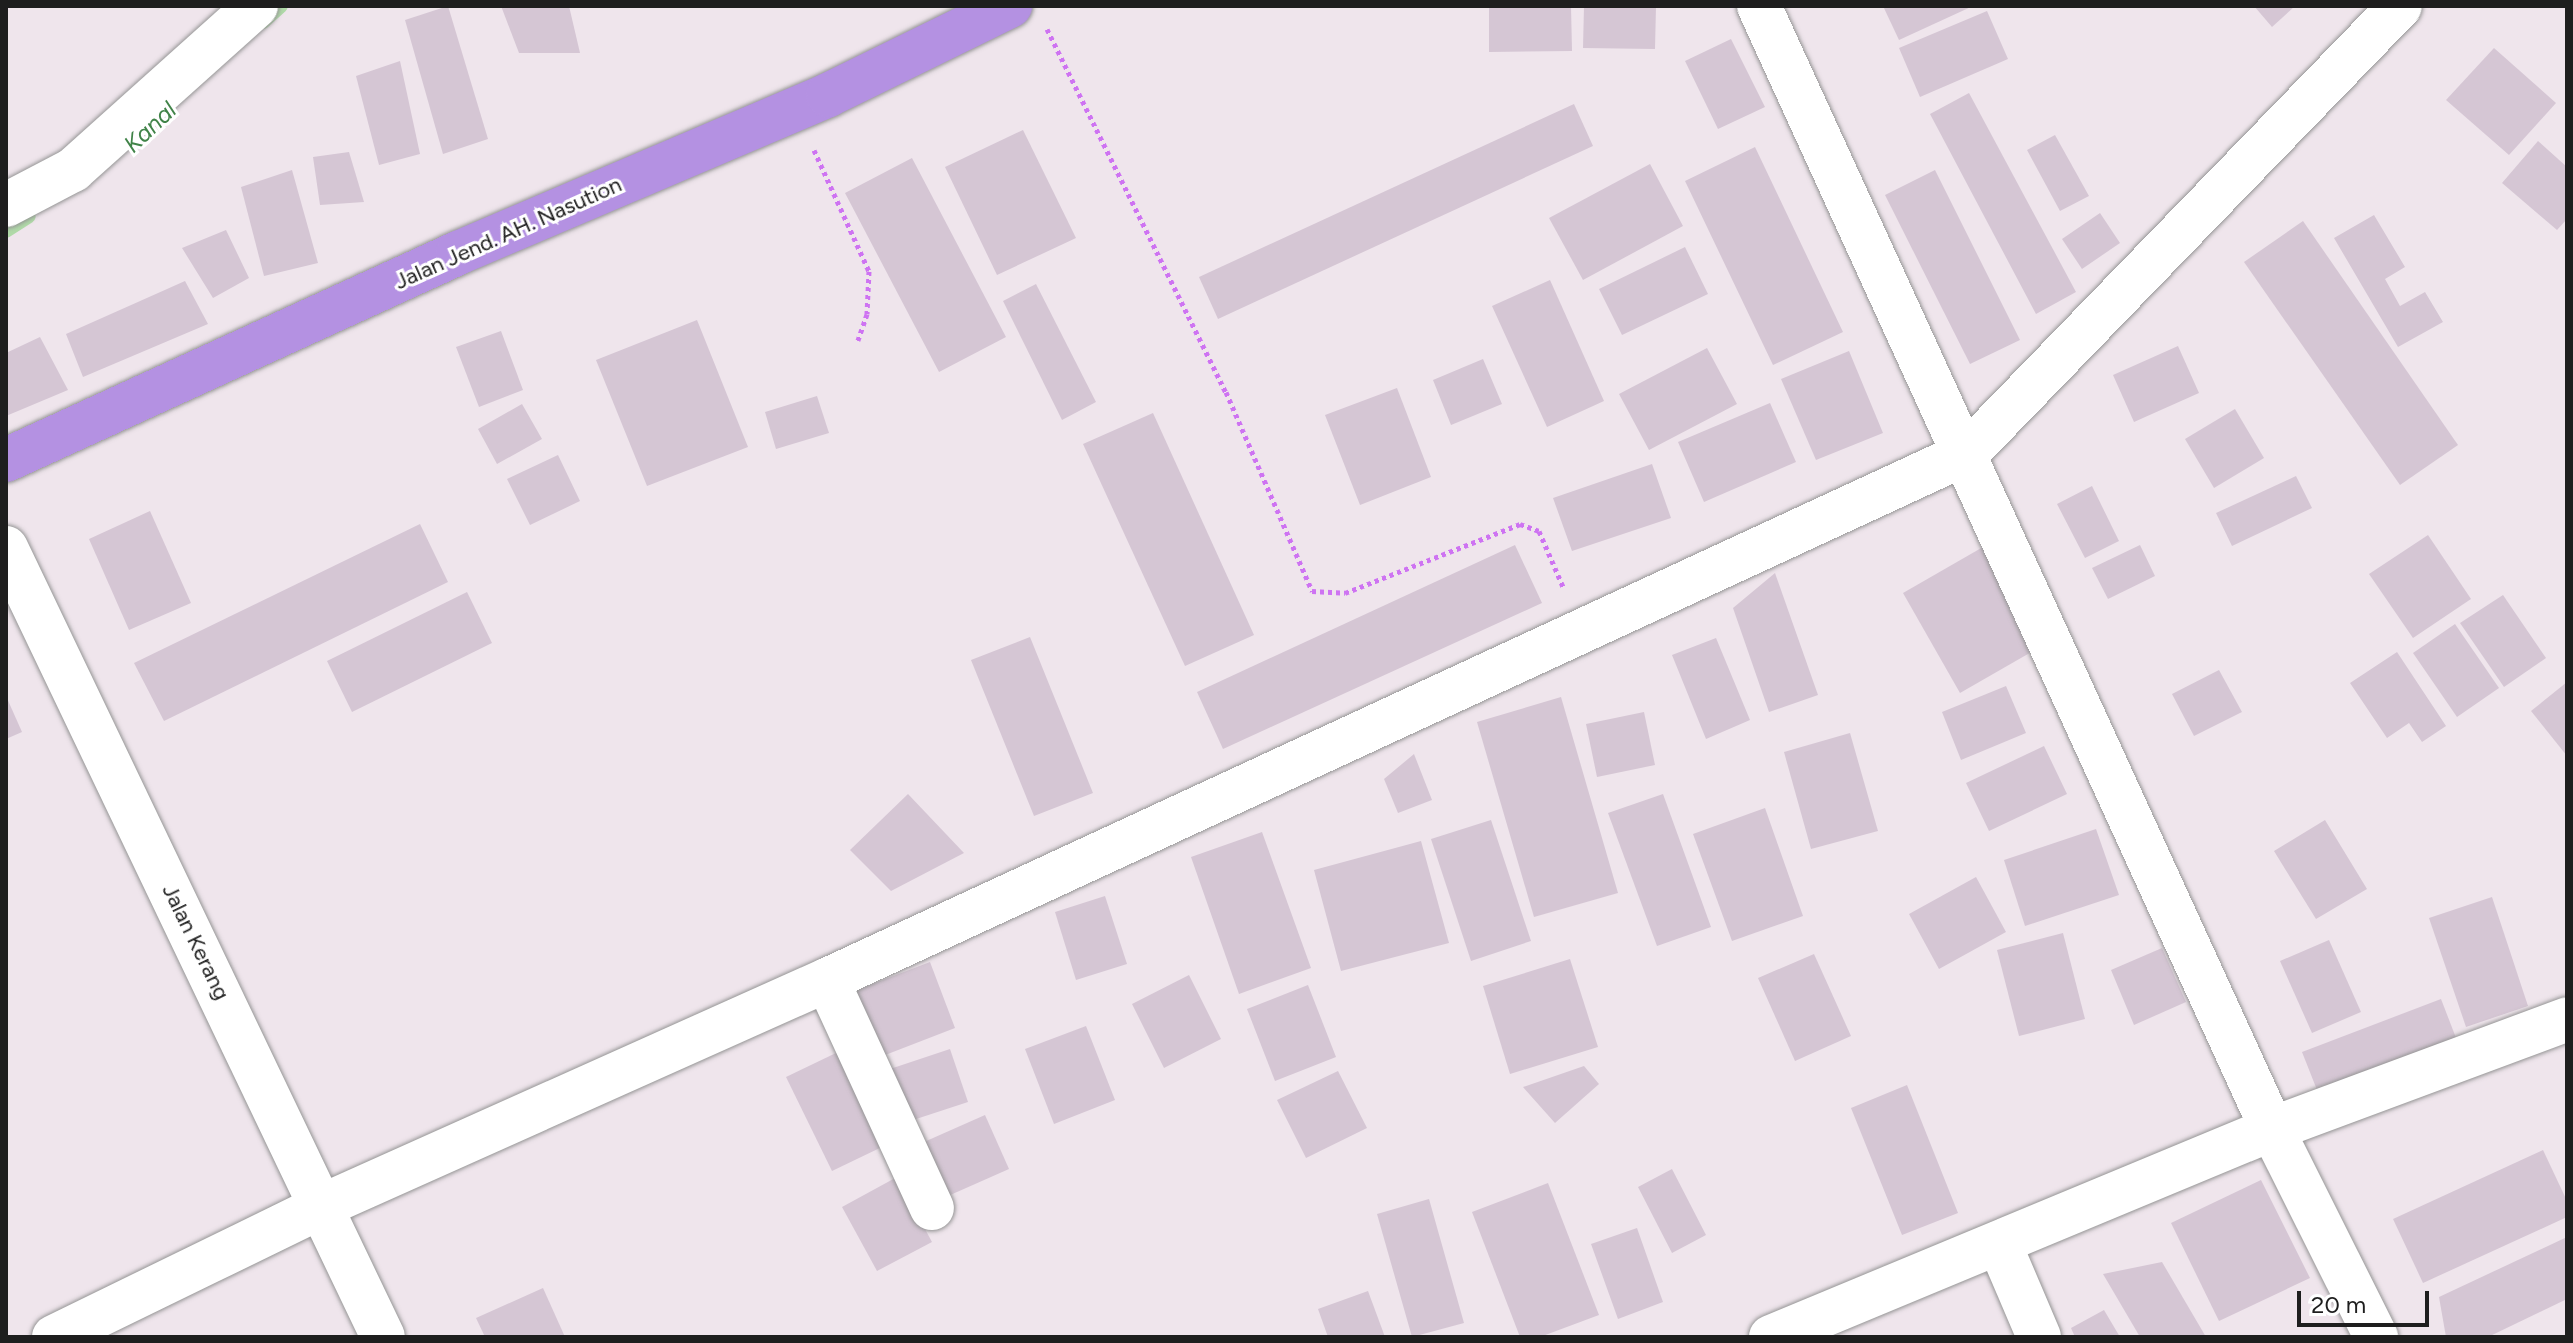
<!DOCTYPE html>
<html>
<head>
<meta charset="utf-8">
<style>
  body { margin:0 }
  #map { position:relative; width:2573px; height:1343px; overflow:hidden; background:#efe5ec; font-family:Figtree,sans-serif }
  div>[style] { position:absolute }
  .stream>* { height:14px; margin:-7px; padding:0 7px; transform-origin:7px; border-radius:7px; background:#b0daa8 }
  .building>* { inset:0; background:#d5c6d4 }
  .path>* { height:5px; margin-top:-2.5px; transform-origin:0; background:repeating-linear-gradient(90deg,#ce73f2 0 4px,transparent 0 8px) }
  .roads { filter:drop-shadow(0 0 2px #959595) drop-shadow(0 0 2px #959595) }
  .minor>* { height:44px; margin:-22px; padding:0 22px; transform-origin:22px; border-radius:22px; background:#fff }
  .highway>* { height:44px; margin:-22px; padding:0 22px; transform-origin:22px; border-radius:22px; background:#b491e2 }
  span { translate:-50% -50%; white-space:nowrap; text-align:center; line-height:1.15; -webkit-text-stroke:6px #fff; paint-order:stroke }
  .street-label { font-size:22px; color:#1e1e1e }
  .water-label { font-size:24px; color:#408348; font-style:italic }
  .frame { position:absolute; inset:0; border:8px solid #1e1e1e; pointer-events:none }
  .scale { position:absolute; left:2297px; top:1291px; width:132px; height:36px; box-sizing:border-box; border:4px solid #1e1e1e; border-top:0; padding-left:10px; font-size:24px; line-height:28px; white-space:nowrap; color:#1e1e1e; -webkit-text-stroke:6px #fff; paint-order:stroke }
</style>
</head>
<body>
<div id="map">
  <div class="stream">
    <div style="left:263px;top:22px;width:24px;rotate:-42deg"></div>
    <div style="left:6px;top:231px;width:27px;rotate:-33deg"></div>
  </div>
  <div class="building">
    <div style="clip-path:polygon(448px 6px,488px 139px,443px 154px,405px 20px)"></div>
    <div style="clip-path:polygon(501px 6px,569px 6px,580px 53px,519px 53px)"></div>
    <div style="clip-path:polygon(1489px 6px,1571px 6px,1572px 51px,1489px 52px)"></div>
    <div style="clip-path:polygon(1584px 6px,1656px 6px,1655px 49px,1583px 48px)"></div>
    <div style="clip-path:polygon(1883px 6px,1973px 6px,1899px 40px)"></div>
    <div style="clip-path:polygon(2254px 6px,2295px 6px,2272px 27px)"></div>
    <div style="clip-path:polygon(1987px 11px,2008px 59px,1920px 97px,1899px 48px)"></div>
    <div style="clip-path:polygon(1731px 39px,1765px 107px,1718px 129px,1685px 61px)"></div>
    <div style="clip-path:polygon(2494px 48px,2556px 103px,2509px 155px,2446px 100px)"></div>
    <div style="clip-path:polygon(400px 61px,420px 154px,379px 165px,356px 76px)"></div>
    <div style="clip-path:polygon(1969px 93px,2076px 292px,2036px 314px,1930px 114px)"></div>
    <div style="clip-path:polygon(1574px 104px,1593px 146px,1218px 319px,1199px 277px)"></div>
    <div style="clip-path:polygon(1023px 130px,1076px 238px,997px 275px,945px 167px)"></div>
    <div style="clip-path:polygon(2055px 135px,2089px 196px,2060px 211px,2027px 150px)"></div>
    <div style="clip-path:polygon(2538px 141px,2567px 167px,2567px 219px,2557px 230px,2502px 183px)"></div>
    <div style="clip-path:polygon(1755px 147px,1843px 332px,1773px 365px,1685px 181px)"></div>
    <div style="clip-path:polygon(349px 152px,364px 202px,320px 205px,313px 157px)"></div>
    <div style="clip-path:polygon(912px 158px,1006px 337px,939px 372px,845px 193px)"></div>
    <div style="clip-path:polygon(1650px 164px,1683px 226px,1583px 280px,1549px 218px)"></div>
    <div style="clip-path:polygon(292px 170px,318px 263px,264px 276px,241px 187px)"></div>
    <div style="clip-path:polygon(1935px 170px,2020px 340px,1970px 364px,1885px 195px)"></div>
    <div style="clip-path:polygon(2100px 213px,2120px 243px,2082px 269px,2062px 239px)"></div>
    <div style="clip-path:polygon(2374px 215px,2405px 267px,2385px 279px,2400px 306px,2425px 292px,2443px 322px,2398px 347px,2334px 238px)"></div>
    <div style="clip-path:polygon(2303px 221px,2458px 445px,2400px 485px,2244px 262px)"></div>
    <div style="clip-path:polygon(226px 230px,249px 278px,213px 298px,182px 248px)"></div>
    <div style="clip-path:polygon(1685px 247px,1708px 294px,1622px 335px,1599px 289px)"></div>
    <div style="clip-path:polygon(1550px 280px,1604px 401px,1547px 427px,1492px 306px)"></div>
    <div style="clip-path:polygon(185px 281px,208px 324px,83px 377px,66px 334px)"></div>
    <div style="clip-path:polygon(1036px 284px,1096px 402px,1062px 420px,1003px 301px)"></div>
    <div style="clip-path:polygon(697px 320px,748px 447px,647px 486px,596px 360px)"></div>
    <div style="clip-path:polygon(501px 331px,523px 390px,479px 407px,456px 347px)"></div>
    <div style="clip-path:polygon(40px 337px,68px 390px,6px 416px,6px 353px)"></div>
    <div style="clip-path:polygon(2178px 346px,2199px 393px,2134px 422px,2113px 375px)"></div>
    <div style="clip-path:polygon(1707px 348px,1737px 404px,1649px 450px,1619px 394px)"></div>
    <div style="clip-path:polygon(1849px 351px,1883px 433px,1816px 460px,1781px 379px)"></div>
    <div style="clip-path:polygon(1483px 359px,1502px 404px,1451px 425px,1433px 380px)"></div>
    <div style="clip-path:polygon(1397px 388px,1431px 477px,1360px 505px,1325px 415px)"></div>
    <div style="clip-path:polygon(817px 396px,829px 433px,776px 449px,765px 412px)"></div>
    <div style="clip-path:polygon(1770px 403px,1796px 462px,1704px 502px,1678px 442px)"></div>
    <div style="clip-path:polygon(522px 404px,542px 439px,497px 464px,478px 429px)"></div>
    <div style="clip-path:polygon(2235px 409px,2264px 458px,2214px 488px,2185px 439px)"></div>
    <div style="clip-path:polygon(1153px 413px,1254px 635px,1185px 666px,1083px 444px)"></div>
    <div style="clip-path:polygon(558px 455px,580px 501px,530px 525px,507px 479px)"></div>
    <div style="clip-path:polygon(1652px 464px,1671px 518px,1572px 551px,1553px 498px)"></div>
    <div style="clip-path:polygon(2296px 476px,2312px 508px,2232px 546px,2216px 513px)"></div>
    <div style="clip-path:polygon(2092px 486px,2119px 541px,2085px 558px,2057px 504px)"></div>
    <div style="clip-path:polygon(150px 511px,191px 603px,129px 630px,89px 539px)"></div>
    <div style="clip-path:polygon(420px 524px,448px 582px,164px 721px,134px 663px)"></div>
    <div style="clip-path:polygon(2428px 535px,2471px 599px,2413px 638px,2369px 574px)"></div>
    <div style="clip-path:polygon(1515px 545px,1542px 603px,1223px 749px,1197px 692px)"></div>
    <div style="clip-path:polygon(2140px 545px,2155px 576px,2108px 599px,2092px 568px)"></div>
    <div style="clip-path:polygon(1983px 547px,2040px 647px,1960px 693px,1903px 593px)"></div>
    <div style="clip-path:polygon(1775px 573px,1818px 695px,1769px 712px,1733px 608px)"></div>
    <div style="clip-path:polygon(467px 592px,492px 643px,352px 712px,327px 661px)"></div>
    <div style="clip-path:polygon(2503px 595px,2546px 658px,2504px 687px,2460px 623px)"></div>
    <div style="clip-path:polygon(2455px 624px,2499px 688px,2457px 717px,2413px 653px)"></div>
    <div style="clip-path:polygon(1030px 637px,1093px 793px,1034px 816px,971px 660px)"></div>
    <div style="clip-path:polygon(1716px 638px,1750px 720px,1706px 739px,1672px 655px)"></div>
    <div style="clip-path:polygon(2397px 652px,2446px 726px,2422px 742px,2409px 723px,2387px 738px,2350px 683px)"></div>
    <div style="clip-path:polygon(2219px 670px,2242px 712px,2194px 736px,2172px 694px)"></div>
    <div style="clip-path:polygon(2567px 682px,2567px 756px,2531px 711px)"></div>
    <div style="clip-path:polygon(2006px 686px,2026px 733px,1961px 760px,1942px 712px)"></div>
    <div style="clip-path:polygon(6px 696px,22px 732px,6px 739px)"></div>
    <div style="clip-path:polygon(1561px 697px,1618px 893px,1534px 917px,1477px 722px)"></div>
    <div style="clip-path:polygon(1644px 712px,1655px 765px,1597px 777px,1586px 724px)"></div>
    <div style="clip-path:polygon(1850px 733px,1878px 831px,1811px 849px,1784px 752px)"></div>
    <div style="clip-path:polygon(2044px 746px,2067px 794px,1989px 831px,1966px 783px)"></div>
    <div style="clip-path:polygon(1414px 754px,1432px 800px,1398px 813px,1384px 779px)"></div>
    <div style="clip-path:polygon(908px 794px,964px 853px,891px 891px,850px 850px)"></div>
    <div style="clip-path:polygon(1663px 794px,1711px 927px,1657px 946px,1608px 813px)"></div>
    <div style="clip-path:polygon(1765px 808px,1803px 916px,1732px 941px,1693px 834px)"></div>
    <div style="clip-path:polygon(1491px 820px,1531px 941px,1471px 961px,1431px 839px)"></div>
    <div style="clip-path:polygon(2325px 820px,2367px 889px,2316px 919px,2274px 851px)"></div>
    <div style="clip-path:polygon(2096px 829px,2119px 895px,2025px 926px,2004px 860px)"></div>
    <div style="clip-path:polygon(1262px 832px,1311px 968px,1239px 994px,1191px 857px)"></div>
    <div style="clip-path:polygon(1421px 841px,1449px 943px,1341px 971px,1314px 870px)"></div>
    <div style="clip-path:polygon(1976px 877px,2006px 932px,1939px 969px,1909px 914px)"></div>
    <div style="clip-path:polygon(1105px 896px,1127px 964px,1076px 980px,1055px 912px)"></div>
    <div style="clip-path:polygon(2492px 897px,2528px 1006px,2466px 1027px,2429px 918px)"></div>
    <div style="clip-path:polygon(2063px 933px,2085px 1019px,2019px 1036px,1997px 950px)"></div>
    <div style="clip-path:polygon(2329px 940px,2361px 1012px,2312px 1033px,2280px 961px)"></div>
    <div style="clip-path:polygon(2162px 948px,2186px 1002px,2134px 1025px,2111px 970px)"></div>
    <div style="clip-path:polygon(1814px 954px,1851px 1036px,1795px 1061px,1758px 978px)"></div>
    <div style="clip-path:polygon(1570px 959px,1598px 1047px,1510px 1074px,1483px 986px)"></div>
    <div style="clip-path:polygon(930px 962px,955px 1028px,880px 1057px,854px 991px)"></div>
    <div style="clip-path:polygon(1189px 975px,1221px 1039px,1164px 1068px,1132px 1004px)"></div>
    <div style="clip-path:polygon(1308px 985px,1336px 1057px,1275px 1081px,1247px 1009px)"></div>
    <div style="clip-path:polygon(2441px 999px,2458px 1043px,2319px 1095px,2302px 1052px)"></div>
    <div style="clip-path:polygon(1086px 1026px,1115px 1100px,1054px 1124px,1025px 1049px)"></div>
    <div style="clip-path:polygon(950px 1049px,968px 1102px,907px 1122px,890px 1069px)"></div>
    <div style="clip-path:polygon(838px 1052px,884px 1146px,832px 1171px,786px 1077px)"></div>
    <div style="clip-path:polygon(1584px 1066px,1599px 1084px,1555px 1123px,1523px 1087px)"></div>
    <div style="clip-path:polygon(1338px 1071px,1367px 1128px,1306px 1158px,1277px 1100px)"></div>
    <div style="clip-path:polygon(1907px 1085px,1958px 1213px,1902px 1235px,1851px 1108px)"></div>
    <div style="clip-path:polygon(985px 1115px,1009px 1169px,948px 1196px,924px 1142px)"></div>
    <div style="clip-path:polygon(2543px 1150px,2567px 1201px,2567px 1217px,2423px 1283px,2393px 1219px)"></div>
    <div style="clip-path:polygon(1672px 1169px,1706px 1235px,1672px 1253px,1638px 1187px)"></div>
    <div style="clip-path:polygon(897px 1177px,932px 1242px,877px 1271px,842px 1207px)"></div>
    <div style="clip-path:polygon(2261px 1180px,2310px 1278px,2219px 1321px,2171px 1223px)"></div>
    <div style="clip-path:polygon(1548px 1183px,1599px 1315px,1540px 1337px,1520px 1337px,1472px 1212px)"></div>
    <div style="clip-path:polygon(1429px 1199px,1464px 1323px,1412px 1337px,1377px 1214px)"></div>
    <div style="clip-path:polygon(1637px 1228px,1663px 1302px,1618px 1319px,1591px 1244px)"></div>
    <div style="clip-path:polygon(2567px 1237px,2567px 1299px,2488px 1337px,2446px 1337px,2439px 1297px)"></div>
    <div style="clip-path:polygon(2162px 1262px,2206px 1337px,2140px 1337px,2103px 1274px)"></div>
    <div style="clip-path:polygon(543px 1288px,565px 1337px,485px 1337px,476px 1318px)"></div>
    <div style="clip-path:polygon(1368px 1291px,1385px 1337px,1328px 1337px,1318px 1309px)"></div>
    <div style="clip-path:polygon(2104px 1310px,2120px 1337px,2075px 1337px,2071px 1328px)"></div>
  </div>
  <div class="path">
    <div style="left:1047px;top:29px;width:405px;rotate:63.8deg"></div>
    <div style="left:1226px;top:392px;width:217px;rotate:66.6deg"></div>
    <div style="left:1312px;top:591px;width:33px;rotate:3deg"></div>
    <div style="left:1345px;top:593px;width:188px;rotate:-21.5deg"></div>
    <div style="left:1520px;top:524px;width:20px;rotate:20deg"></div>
    <div style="left:1539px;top:531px;width:63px;rotate:66.7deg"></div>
    <div style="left:814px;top:150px;width:133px;rotate:65.6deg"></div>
    <div style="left:869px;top:271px;width:43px;rotate:92.7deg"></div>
    <div style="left:867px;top:314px;width:28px;rotate:109deg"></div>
  </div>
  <div class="roads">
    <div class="minor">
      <div style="left:1759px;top:6px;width:1235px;rotate:65.45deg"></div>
      <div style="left:2272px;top:1129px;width:233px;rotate:63.4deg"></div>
      <div style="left:6px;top:205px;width:76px;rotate:-27.6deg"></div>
      <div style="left:73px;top:170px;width:246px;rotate:-41.9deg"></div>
      <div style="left:6px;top:548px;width:874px;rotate:64.46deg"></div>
      <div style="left:827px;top:980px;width:251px;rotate:65.3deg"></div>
      <div style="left:1999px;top:1243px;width:102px;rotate:66.9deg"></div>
      <div style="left:54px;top:1337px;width:298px;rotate:-26deg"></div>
      <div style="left:322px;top:1206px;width:553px;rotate:-24.11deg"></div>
      <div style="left:827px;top:980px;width:1256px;rotate:-24.81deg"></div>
      <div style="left:1967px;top:453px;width:622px;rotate:-45.91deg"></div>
      <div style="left:1771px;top:1337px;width:542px;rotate:-22.55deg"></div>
      <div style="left:2272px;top:1129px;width:315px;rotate:-20.4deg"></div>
    </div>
    <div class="highway">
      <div style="left:6px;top:460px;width:497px;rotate:-24.6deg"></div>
      <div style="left:458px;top:253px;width:402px;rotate:-23.1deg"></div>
      <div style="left:828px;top:95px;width:203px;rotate:-26.1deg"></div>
    </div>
  </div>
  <div class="street-label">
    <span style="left:508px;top:233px;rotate:-24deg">Jalan Jend. AH. Nasution</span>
    <span style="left:196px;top:942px;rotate:64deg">Jalan Kerang</span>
  </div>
  <div class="water-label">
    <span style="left:150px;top:127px;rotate:-43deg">Kanal</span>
  </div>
  <div class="frame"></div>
  <div class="scale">20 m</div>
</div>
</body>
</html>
